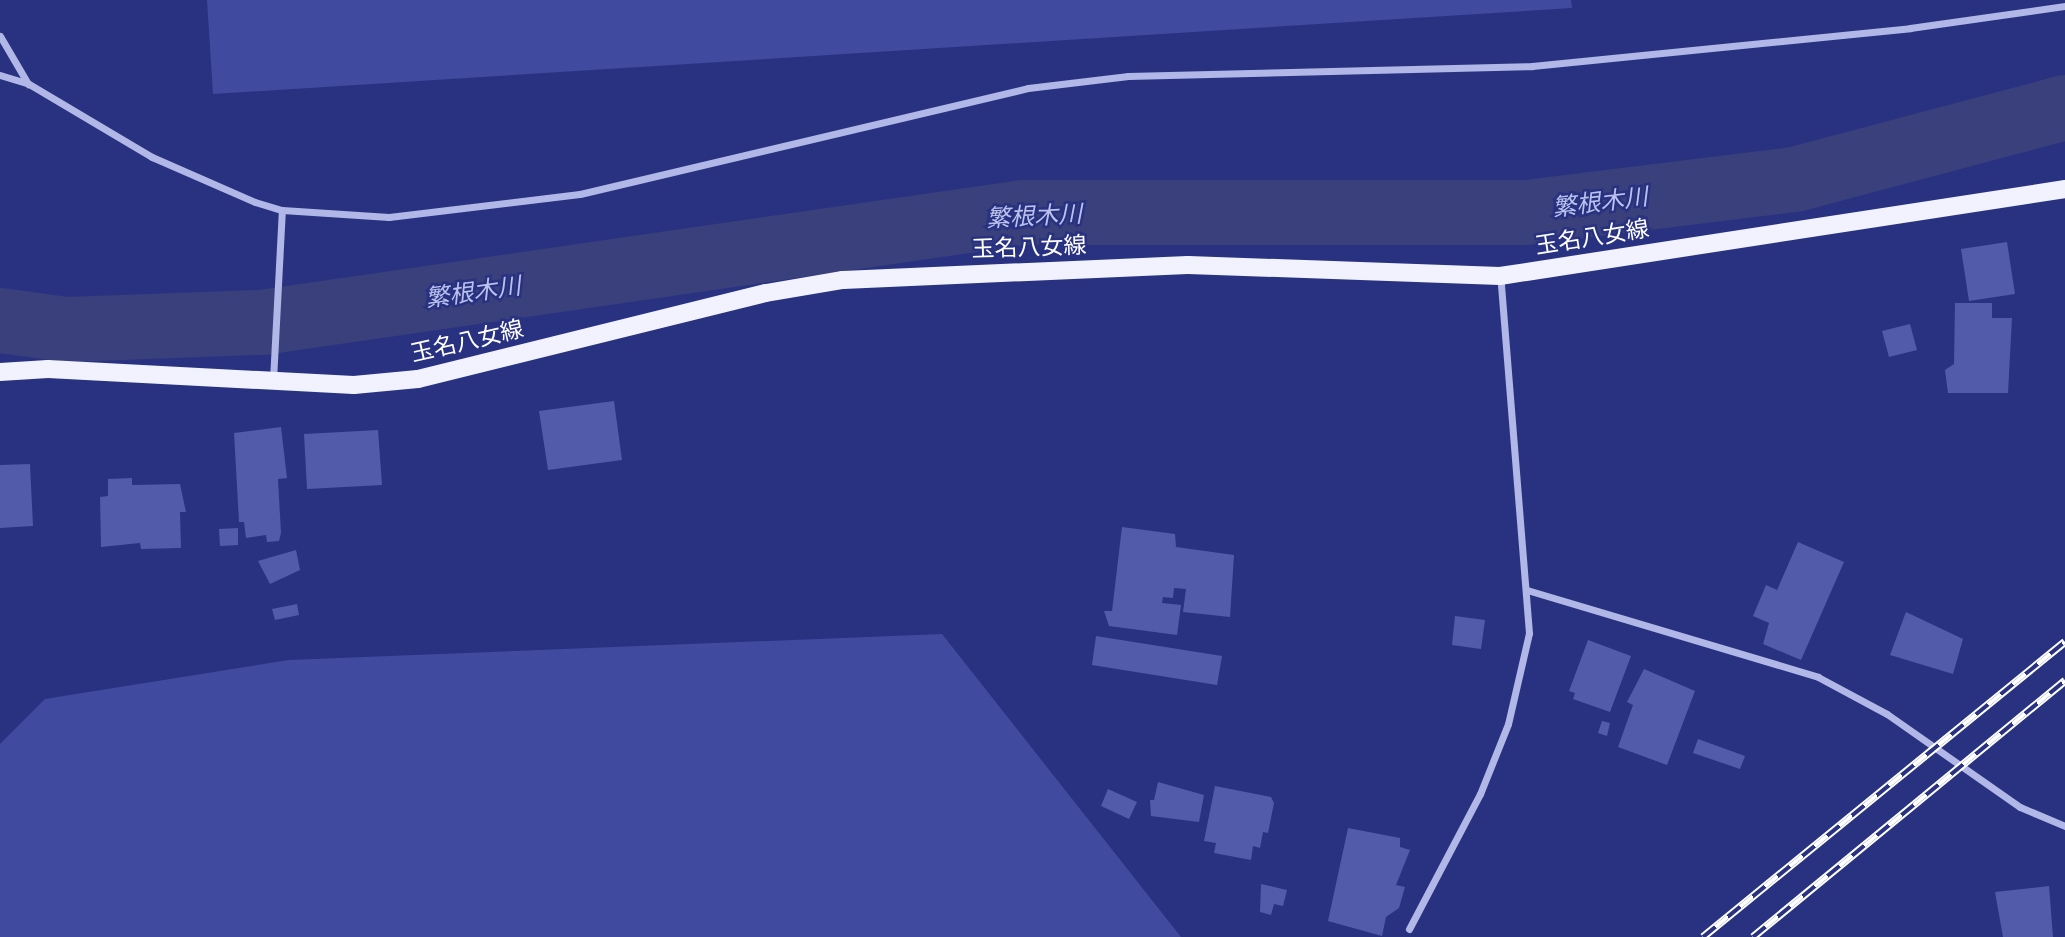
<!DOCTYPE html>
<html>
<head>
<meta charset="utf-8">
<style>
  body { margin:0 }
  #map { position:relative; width:2065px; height:937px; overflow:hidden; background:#283281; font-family:Montserrat,"Noto Sans JP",sans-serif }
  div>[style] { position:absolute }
  .green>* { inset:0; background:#404b9f }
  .river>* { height:65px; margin:-32.5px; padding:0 32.5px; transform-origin:32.5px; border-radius:32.5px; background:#3a407b }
  .building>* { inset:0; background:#515ba9 }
  .minor>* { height:7px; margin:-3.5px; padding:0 3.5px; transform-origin:3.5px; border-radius:3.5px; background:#b1b7e6 }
  .primary>* { height:18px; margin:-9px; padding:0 9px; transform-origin:9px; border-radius:9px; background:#f1f2fd }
  .rail>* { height:8px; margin-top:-4px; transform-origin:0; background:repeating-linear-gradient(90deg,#283281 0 16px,#fff 0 32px); box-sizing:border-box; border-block:2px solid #fff }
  span { translate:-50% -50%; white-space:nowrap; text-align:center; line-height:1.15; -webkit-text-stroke:5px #283281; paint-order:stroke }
  .street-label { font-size:23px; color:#fff }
  .water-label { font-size:24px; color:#bcc2ed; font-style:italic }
</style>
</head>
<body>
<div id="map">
  <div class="green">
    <div style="clip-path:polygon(207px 0,1571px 0,1572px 8px,213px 94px)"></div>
    <div style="clip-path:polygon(942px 634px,1181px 937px,0 937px,0 744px,45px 699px,289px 660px)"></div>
  </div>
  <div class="river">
    <div style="left:0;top:320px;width:68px;rotate:7.7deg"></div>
    <div style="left:67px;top:329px;width:194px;rotate:-2.1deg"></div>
    <div style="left:261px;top:322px;width:769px;rotate:-8.22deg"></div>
    <div style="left:1022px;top:212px;width:503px"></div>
    <div style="left:1525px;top:212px;width:271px;rotate:-7deg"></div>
    <div style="left:1794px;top:179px;width:280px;rotate:-14.9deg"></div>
  </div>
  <div class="building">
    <div style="clip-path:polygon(2007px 242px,2015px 294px,1969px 301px,1961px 249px)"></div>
    <div style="clip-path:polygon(1955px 303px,1992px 303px,1992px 318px,2012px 318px,2008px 393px,1948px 393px,1945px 370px,1954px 364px)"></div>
    <div style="clip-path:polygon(1910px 324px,1917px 350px,1889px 357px,1882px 331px)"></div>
    <div style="clip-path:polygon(614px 401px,622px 460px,548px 470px,539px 411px)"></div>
    <div style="clip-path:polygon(281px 427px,287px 478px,278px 479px,281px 533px,279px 541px,267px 542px,266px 535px,246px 538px,244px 522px,239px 522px,234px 433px)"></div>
    <div style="clip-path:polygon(378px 430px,382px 485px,307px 489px,304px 434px)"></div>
    <div style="clip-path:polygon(30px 464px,33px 526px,0 528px,0 465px)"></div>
    <div style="clip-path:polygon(132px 478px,132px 485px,180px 484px,186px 512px,180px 512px,181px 548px,141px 549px,140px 543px,101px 547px,100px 497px,108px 496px,108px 479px)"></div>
    <div style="clip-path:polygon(1122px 527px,1175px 534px,1176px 547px,1234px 555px,1230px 617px,1183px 612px,1186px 589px,1174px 588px,1173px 598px,1163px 597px,1162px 603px,1181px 605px,1177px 635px,1109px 626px,1104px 611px,1112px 611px)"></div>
    <div style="clip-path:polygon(238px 528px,238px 545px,220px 546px,219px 529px)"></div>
    <div style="clip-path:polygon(1798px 542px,1844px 562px,1801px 660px,1763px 644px,1769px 623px,1753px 616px,1766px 585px,1777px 590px)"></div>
    <div style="clip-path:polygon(296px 550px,300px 570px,270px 584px,258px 561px)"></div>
    <div style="clip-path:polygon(297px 604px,299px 615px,275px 620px,272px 609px)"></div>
    <div style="clip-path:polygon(1906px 612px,1963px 639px,1953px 674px,1890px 655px)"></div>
    <div style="clip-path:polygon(1455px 616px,1485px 620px,1481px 649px,1452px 645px)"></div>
    <div style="clip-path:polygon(1096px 636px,1222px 656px,1217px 685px,1092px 665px)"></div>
    <div style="clip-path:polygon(1588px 640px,1631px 656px,1610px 712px,1573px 699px,1575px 693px,1569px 691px)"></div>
    <div style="clip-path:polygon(1644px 669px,1695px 691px,1667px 765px,1618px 747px,1633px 705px,1627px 702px)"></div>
    <div style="clip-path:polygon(1602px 721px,1610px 723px,1607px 736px,1598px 733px)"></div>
    <div style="clip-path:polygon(1698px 739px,1745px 756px,1740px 769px,1693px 753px)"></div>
    <div style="clip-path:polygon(1158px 782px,1204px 795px,1199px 822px,1151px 816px,1150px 800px,1154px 800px)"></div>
    <div style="clip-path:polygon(1215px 786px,1271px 797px,1274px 803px,1268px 833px,1263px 832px,1260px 848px,1253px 846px,1251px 860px,1214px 853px,1216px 843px,1204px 841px)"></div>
    <div style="clip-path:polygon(1108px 789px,1137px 802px,1129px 819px,1101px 806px)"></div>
    <div style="clip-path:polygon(1348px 828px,1400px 838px,1400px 847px,1410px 850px,1396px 885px,1405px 887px,1399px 908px,1386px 917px,1382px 936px,1328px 921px)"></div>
    <div style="clip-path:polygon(1261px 884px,1287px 890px,1283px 906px,1274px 904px,1271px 915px,1260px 912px)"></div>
    <div style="clip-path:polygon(2049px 886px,2053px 937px,2003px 937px,1995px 892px)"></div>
  </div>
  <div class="minor">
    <div style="left:0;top:36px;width:56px;rotate:59.7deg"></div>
    <div style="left:0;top:75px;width:30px;rotate:17deg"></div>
    <div style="left:29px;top:84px;width:143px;rotate:30.7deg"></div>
    <div style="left:152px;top:157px;width:112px;rotate:23.6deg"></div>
    <div style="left:255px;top:202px;width:28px;rotate:17deg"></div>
    <div style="left:282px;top:210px;width:107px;rotate:3.7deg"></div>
    <div style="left:389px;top:217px;width:192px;rotate:-6.9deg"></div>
    <div style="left:580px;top:194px;width:460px;rotate:-13.3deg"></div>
    <div style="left:1028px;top:88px;width:101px;rotate:-6.8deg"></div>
    <div style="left:1128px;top:76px;width:404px;rotate:-1.4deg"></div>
    <div style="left:1532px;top:66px;width:380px;rotate:-5.7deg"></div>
    <div style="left:1910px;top:28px;width:157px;rotate:-8.1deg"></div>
    <div style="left:273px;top:380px;width:170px;rotate:-87deg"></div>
    <div style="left:1527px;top:590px;width:304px;rotate:16.6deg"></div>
    <div style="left:1818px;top:677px;width:78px;rotate:28.2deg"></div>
    <div style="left:1887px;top:714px;width:162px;rotate:35deg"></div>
    <div style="left:2020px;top:807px;width:49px;rotate:22.9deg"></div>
    <div style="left:1409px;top:929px;width:153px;rotate:-62.3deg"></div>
    <div style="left:1480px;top:794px;width:75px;rotate:-68.2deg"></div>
    <div style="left:1508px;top:724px;width:93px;rotate:-77deg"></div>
    <div style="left:1529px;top:633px;width:358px;rotate:-94.6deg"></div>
  </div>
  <div class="primary">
    <div style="left:0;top:372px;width:48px;rotate:-3.6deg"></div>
    <div style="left:48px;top:369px;width:306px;rotate:3deg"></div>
    <div style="left:354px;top:385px;width:64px;rotate:-5.4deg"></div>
    <div style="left:418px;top:379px;width:358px;rotate:-13.9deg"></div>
    <div style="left:766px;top:293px;width:78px;rotate:-9.6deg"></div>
    <div style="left:843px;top:280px;width:345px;rotate:-2.5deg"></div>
    <div style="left:1188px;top:265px;width:312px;rotate:2deg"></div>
    <div style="left:1500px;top:276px;width:572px;rotate:-8.75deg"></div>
  </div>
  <div class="rail">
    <div style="left:1703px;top:937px;width:467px;rotate:-39.2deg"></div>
    <div style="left:1753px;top:937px;width:404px;rotate:-39.4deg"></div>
  </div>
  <div class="street-label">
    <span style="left:1592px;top:237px;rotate:-9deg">玉名八女線</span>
    <span style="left:1029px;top:247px;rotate:-2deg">玉名八女線</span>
    <span style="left:467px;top:341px;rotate:-13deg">玉名八女線</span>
  </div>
  <div class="water-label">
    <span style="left:1600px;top:202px;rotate:-7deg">繁根木川</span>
    <span style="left:1034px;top:216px;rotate:-3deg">繁根木川</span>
    <span style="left:473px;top:292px;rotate:-8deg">繁根木川</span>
  </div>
</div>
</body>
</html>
